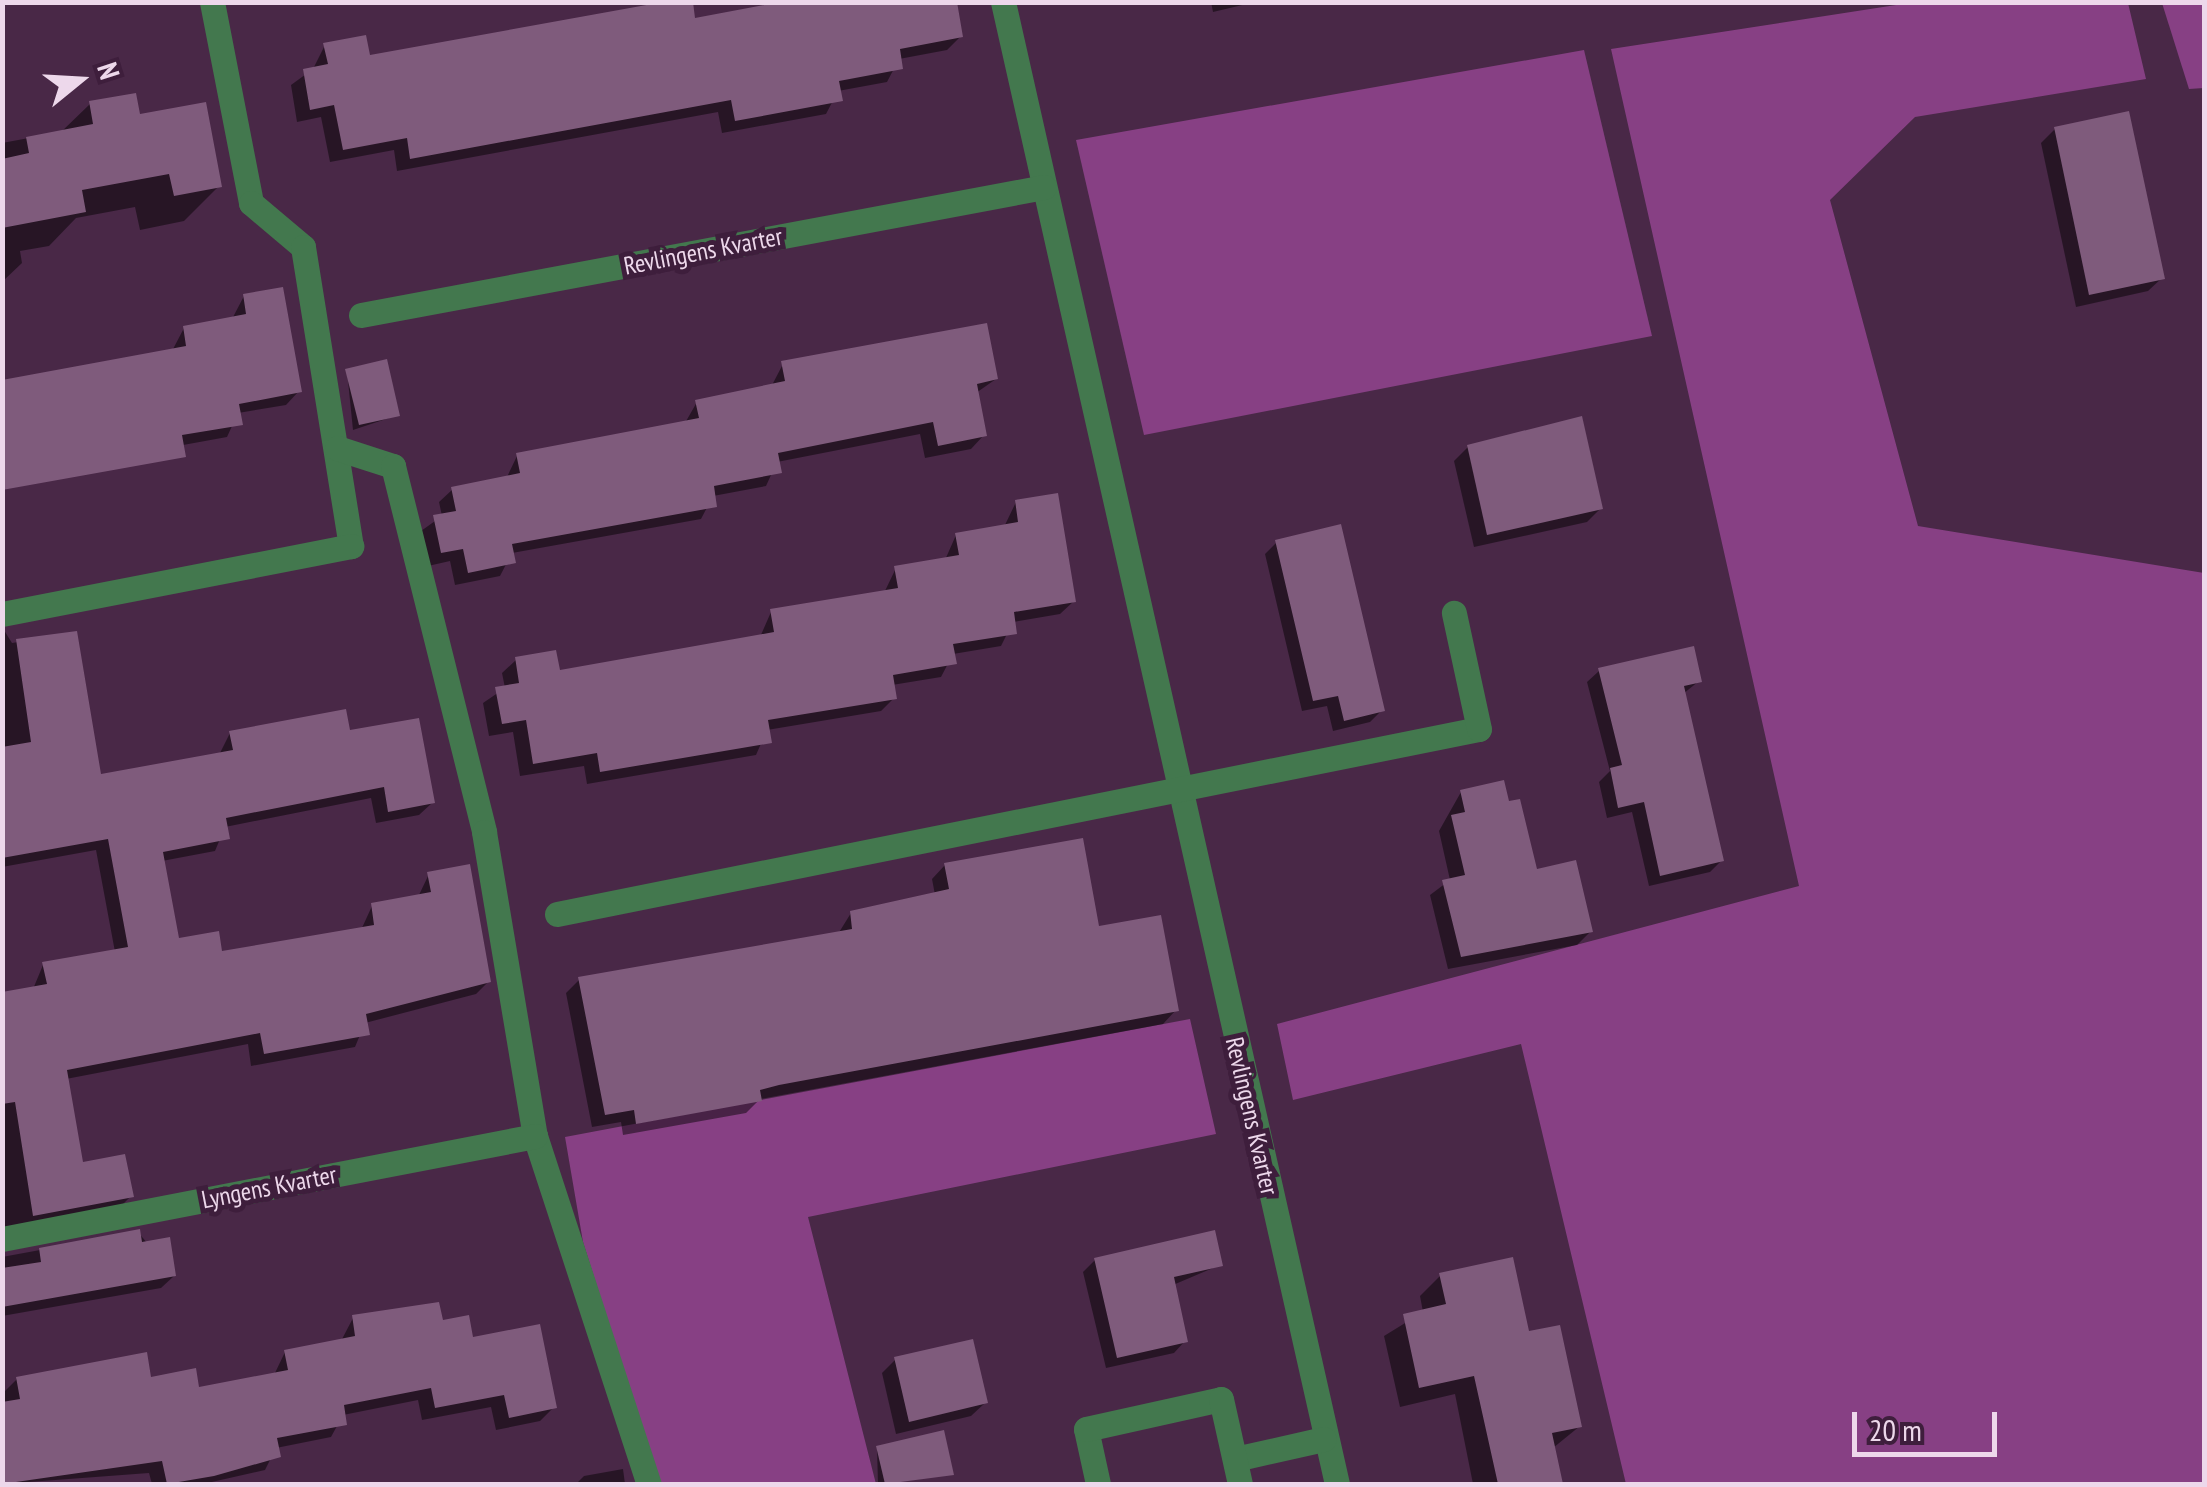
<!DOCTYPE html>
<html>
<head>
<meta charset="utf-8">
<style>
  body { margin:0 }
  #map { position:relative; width:2207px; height:1487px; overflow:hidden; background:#492847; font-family:"PT Sans Narrow",sans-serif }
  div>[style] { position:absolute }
  .green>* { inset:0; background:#874084 }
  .shadow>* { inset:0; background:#0007 }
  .building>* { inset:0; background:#7f5b7c }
  .service>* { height:25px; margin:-12.5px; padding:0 12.5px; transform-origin:12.5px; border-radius:12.5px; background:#43784e }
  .minor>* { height:25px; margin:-12.5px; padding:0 12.5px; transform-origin:12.5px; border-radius:12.5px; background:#43784e }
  span { translate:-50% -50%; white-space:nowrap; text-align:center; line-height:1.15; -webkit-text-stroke:10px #3e1e3c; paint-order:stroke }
  .street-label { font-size:25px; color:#edd8eb }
  .frame { position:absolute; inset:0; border:5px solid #edd8eb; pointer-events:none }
  .north { position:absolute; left:30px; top:30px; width:100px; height:100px; -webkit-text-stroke:8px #3e1e3c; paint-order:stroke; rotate:72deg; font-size:28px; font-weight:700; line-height:40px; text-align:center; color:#edd8eb }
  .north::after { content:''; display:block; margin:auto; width:35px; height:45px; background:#edd8eb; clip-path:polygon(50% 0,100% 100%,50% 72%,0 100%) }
  .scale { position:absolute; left:1852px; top:1412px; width:145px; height:45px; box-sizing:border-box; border:5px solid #edd8eb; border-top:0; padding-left:12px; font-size:30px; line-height:35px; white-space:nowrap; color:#edd8eb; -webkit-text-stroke:8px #3e1e3c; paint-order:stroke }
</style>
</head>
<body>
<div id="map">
  <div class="green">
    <div style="clip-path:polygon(1909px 3px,2128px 3px,2146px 79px,1915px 117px,1830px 200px,1918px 526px,2204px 573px,2204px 1484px,1626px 1484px,1521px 1044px,1293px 1100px,1277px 1024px,1799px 886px,1611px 49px)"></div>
    <div style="clip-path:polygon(2162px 3px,2204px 3px,2204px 88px,2189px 89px)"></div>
    <div style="clip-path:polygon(1584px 50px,1652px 336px,1144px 435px,1076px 140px)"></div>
    <div style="clip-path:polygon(1190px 1019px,1216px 1134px,808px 1217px,876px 1484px,659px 1484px,583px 1242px,565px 1137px)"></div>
  </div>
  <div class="shadow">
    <div style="clip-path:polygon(1211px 2px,1255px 2px,1213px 12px)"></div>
    <div style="clip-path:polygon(693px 21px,961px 36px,947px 50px,899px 59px,887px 82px,838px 91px,826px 114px,722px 133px,718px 112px,397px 171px,394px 150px,330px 162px,321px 117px,297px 122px,291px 85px,313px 69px,325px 45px,368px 58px)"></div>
    <div style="clip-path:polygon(90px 104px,138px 117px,219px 186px,184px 221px,140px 230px,135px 207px,76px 218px,49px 246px,20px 251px,22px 263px,2px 282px,2px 143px,61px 132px)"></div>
    <div style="clip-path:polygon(2055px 129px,2162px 278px,2148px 291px,2076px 307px,2041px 143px)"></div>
    <div style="clip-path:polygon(244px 296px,299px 391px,286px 405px,238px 413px,227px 437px,2px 478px,172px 351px,184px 328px,232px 319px)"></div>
    <div style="clip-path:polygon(783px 364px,996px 379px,976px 393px,984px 435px,971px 449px,925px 458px,920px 434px,777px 462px,766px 486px,713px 496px,701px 519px,512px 553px,500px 576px,455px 585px,450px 561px,428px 566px,421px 531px,442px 516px,439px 502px,453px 489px,506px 479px,517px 456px,685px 423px,697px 402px,771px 387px)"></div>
    <div style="clip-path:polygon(347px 371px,398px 415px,353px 430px)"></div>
    <div style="clip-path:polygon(1468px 447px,1600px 509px,1587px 522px,1474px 547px,1454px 461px)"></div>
    <div style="clip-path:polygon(1016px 502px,1074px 601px,1060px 614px,1013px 622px,1001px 646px,953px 654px,941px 677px,892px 685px,894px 698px,881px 711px,767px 730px,756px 755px,587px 784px,584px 766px,520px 776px,513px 732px,489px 736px,483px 703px,505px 688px,502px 673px,516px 660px,558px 673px,760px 637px,771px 612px,884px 593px,896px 568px,945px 560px,956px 535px,1004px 527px)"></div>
    <div style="clip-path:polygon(1277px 542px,1382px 710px,1370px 722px,1333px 731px,1327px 706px,1302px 711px,1265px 554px)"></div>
    <div style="clip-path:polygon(2px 627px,12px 643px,75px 633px,99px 777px,219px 755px,230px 733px,348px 733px,432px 803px,419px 815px,376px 823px,371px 798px,225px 827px,215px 851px,162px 861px,177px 941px,220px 954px,361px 930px,372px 906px,418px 897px,429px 874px,489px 981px,476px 994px,365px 1023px,355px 1047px,251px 1066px,248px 1044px,66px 1079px,81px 1165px,131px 1196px,118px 1209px,2px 1231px,2px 995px,33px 989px,43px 965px,115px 952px,96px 850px,2px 867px)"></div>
    <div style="clip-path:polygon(1599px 671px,1699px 681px,1683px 694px,1721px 861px,1710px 872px,1649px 886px,1632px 812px,1607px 818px,1599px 782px,1610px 771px,1587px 682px)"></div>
    <div style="clip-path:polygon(1461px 792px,1590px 932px,1577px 945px,1448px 969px,1430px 895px,1450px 880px,1439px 831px)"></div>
    <div style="clip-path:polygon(945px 865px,1097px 929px,1176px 1010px,1163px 1024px,760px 1099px,746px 1113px,623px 1135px,621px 1122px,592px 1127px,566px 993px,579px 980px,838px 934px,851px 913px,935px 895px,932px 879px)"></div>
    <div style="clip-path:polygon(138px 1232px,174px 1276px,161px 1288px,2px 1316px,2px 1257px)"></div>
    <div style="clip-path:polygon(1095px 1260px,1220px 1265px,1173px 1285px,1185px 1341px,1174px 1353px,1106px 1368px,1083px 1272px)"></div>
    <div style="clip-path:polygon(1440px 1276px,1527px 1334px,1580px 1426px,1553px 1448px,1560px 1484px,1473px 1484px,1455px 1394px,1400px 1407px,1384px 1336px,1423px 1312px,1420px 1296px)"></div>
    <div style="clip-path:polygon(353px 1318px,441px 1323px,554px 1407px,540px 1421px,496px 1430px,491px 1407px,422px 1420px,418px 1400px,343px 1415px,331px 1437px,276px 1448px,265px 1470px,203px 1484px,152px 1484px,149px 1473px,2px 1484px,3px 1393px,17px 1379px,149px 1380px,197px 1390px,274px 1375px,285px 1352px,341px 1341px)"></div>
    <div style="clip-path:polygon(895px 1360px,985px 1403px,971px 1416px,896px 1434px,882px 1373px)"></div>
    <div style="clip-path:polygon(877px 1448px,951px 1474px,878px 1484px)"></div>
    <div style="clip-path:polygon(623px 1469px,625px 1484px,576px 1484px,584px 1476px)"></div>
  </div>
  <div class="building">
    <div style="clip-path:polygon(663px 2px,693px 2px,695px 18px,780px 2px,957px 2px,963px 37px,900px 49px,903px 69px,839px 81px,843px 101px,735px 121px,731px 100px,410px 159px,407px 138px,343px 150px,334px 105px,310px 110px,303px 69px,328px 64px,323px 43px,366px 35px,370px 55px)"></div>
    <div style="clip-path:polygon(136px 93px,140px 114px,206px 102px,222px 187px,174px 196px,169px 174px,82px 190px,86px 212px,2px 228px,2px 159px,29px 153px,26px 137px,93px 124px,89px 101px)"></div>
    <div style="clip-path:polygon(2129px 111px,2165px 279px,2089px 295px,2054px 127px)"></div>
    <div style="clip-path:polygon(283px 287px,302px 392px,239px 404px,243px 425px,182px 435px,186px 457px,2px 490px,2px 380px,186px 346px,183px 326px,246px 314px,243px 294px)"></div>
    <div style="clip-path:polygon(987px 323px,998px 379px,977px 384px,987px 436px,938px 446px,933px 422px,778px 453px,782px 473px,714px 486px,717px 507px,512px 544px,516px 563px,468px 573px,463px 549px,441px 553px,433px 515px,456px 511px,451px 487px,520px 473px,516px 453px,699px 418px,695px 400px,785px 381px,781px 361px)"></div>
    <div style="clip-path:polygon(387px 359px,400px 416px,359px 425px,345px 369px)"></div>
    <div style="clip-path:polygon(1582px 416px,1603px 509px,1487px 535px,1467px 445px)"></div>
    <div style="clip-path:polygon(1058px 493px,1076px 602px,1014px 612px,1017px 634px,953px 644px,957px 664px,893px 675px,897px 699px,768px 720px,772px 743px,600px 772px,597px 753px,533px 764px,526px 720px,502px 724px,495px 687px,519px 683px,515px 657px,556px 650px,560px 670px,774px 632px,770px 609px,898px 588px,894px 566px,959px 555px,955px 533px,1018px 522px,1015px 500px)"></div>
    <div style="clip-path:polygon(1341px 524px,1385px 711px,1344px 721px,1338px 696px,1313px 701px,1275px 540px)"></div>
    <div style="clip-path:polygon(77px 631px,101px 774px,233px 750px,229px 731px,346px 709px,350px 730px,419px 718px,435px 803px,388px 812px,384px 787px,226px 818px,230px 839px,163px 852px,179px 938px,219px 931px,222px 951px,374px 925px,371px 903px,431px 892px,427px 872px,470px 864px,491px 982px,366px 1014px,370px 1035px,264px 1054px,260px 1033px,67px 1070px,83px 1162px,125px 1154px,134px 1197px,33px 1216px,15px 1102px,2px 1104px,2px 992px,47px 984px,42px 962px,128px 947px,108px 839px,2px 858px,2px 747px,31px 742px,16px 639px)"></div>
    <div style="clip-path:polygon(1694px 646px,1702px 682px,1684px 686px,1724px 861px,1660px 876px,1644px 802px,1618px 808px,1610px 768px,1622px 765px,1598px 668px)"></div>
    <div style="clip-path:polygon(1504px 780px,1509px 801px,1520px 799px,1537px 869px,1576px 860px,1593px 932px,1461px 957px,1442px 880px,1465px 875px,1451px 815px,1465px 812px,1460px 790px)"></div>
    <div style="clip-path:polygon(1083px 838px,1099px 926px,1161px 915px,1179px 1011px,779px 1085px,760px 1090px,762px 1101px,636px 1124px,634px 1110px,605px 1115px,578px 977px,852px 929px,850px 911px,949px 889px,944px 863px)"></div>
    <div style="clip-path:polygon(140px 1229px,142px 1242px,170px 1237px,176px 1276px,2px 1307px,2px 1268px,41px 1262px,39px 1248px)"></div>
    <div style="clip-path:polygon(1215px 1230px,1223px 1266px,1174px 1277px,1188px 1342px,1117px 1358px,1094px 1258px)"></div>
    <div style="clip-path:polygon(1513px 1257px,1529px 1331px,1560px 1325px,1582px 1427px,1552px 1433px,1563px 1484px,1498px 1484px,1474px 1376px,1419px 1388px,1403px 1314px,1446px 1304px,1439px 1273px)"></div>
    <div style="clip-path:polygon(439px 1302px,443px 1320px,469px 1315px,473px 1337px,540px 1324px,557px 1408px,509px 1418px,504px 1395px,435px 1408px,431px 1388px,344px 1405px,347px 1425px,277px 1438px,281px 1457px,214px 1476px,167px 1484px,162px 1461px,2px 1484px,2px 1402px,20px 1399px,16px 1377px,147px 1352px,151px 1377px,196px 1368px,199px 1387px,288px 1370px,284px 1350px,355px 1336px,352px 1315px)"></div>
    <div style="clip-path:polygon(973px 1339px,988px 1403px,909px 1422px,894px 1357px)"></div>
    <div style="clip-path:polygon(944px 1430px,954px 1475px,885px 1484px,876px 1446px)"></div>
  </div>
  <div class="service">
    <div style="left:212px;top:2px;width:205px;rotate:79deg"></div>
    <div style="left:251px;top:203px;width:68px;rotate:40.2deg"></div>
    <div style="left:303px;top:247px;width:303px;rotate:80.9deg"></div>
    <div style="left:337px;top:448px;width:59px;rotate:17.8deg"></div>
    <div style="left:393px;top:466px;width:377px;rotate:76deg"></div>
    <div style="left:484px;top:832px;width:308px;rotate:80.5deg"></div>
    <div style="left:535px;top:1136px;width:366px;rotate:71.9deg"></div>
  </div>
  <div class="minor">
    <div style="left:1003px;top:2px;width:1519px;rotate:77.3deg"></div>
    <div style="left:361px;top:315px;width:695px;rotate:-10.61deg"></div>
    <div style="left:2px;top:614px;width:356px;rotate:-11deg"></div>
    <div style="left:557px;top:914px;width:940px;rotate:-11.35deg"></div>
    <div style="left:1479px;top:729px;width:119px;rotate:-102.2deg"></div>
    <div style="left:2px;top:1239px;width:543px;rotate:-10.94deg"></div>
    <div style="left:1235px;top:1459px;width:91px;rotate:-12.7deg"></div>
    <div style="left:1098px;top:1484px;width:56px;rotate:-102.3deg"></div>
    <div style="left:1086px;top:1429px;width:138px;rotate:-12.5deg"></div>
    <div style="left:1221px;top:1399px;width:87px;rotate:77.4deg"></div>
  </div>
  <div class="street-label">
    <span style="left:703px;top:251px;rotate:-11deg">Revlingens Kvarter</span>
    <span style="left:1252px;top:1116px;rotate:77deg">Revlingens Kvarter</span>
    <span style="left:269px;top:1187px;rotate:-11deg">Lyngens Kvarter</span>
  </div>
  <div class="frame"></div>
  <div class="north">N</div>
  <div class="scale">20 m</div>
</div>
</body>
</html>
